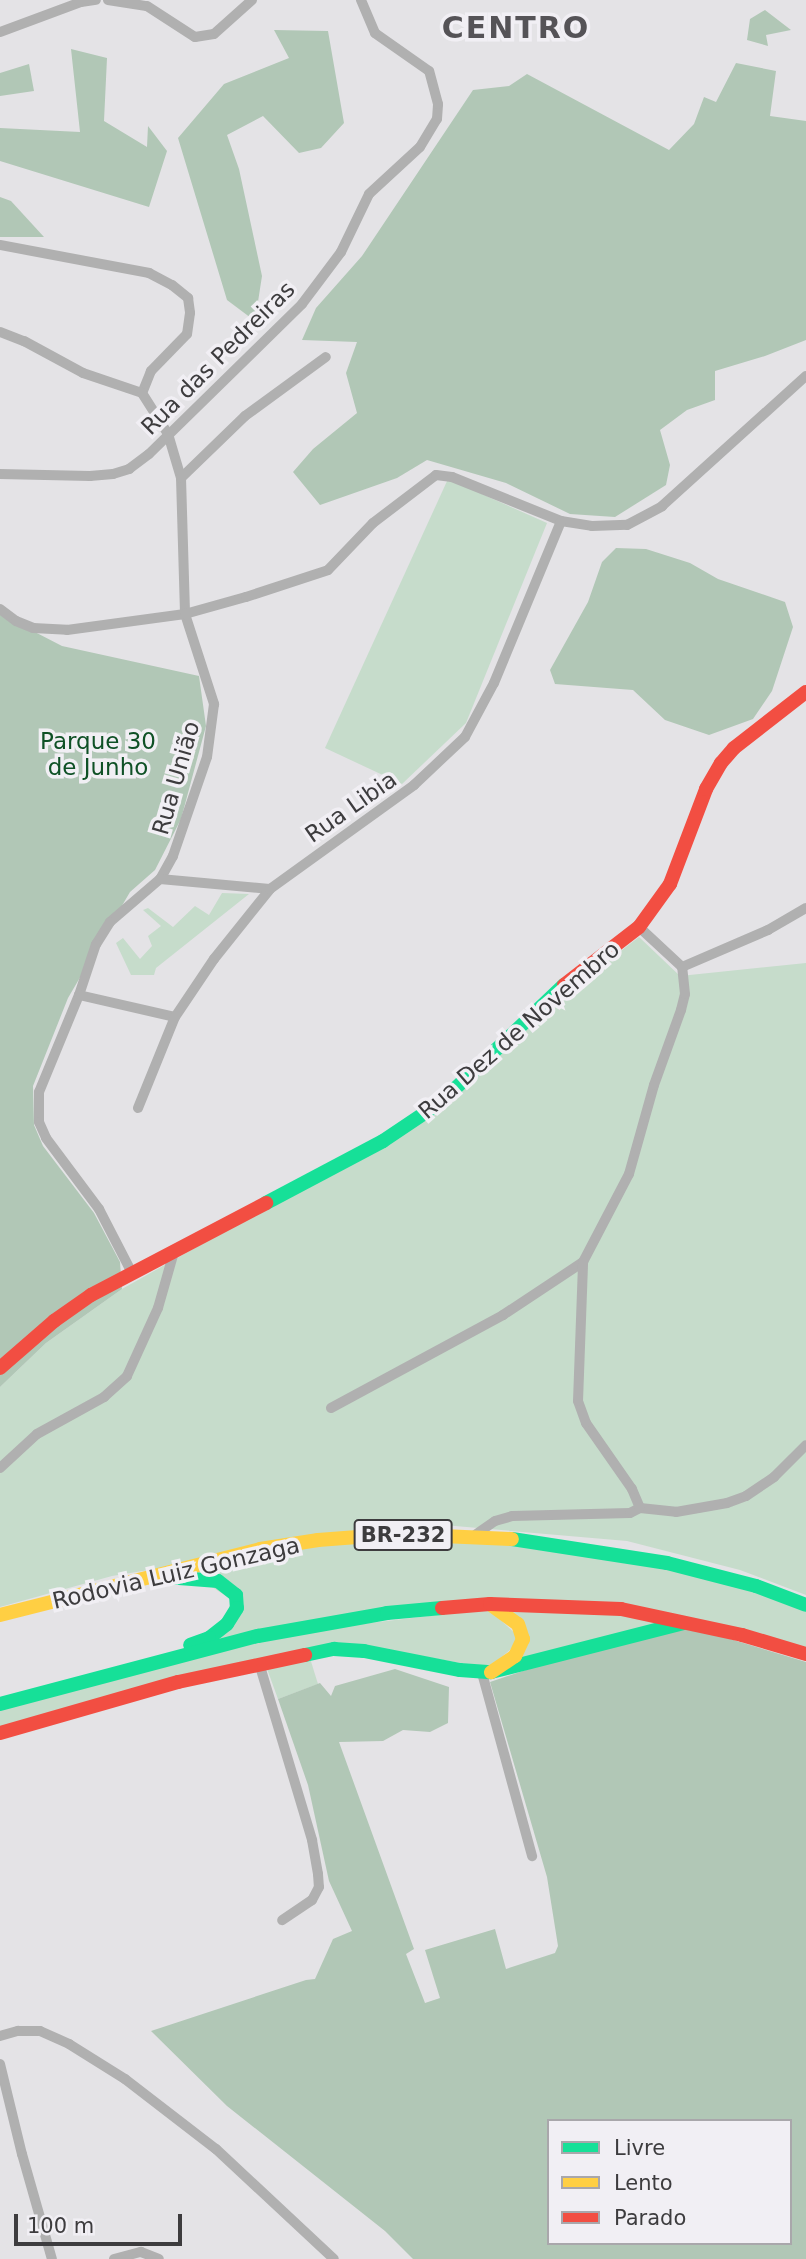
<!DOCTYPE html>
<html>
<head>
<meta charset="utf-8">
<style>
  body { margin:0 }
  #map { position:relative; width:806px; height:2259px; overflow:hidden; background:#e4e3e6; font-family:"DejaVu Sans",sans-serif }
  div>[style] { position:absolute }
  .green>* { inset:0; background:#c6dccb }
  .forest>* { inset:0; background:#b1c7b6 }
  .street>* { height:10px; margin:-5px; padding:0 5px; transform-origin:5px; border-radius:5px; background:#b0b0b0 }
  .fast>* { height:14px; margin:-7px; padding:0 7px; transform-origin:7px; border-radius:7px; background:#16e098 }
  .slow>* { height:14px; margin:-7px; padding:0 7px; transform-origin:7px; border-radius:7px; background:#ffcf43 }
  .jam>* { height:14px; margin:-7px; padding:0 7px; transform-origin:7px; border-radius:7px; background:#f24e42 }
  span { translate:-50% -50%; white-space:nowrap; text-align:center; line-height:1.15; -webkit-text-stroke:7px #f1eff4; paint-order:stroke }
  .shield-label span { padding:2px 5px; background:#f1eff4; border:2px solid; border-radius:5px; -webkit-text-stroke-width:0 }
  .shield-label { font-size:21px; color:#3d3c3e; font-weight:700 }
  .street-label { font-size:23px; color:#3d3c3e }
  .park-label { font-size:23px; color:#0f5126 }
  .district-label { font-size:30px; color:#555357; font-weight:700; letter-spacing:2px }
  .legend { position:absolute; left:547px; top:2119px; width:245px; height:126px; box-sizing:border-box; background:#f1eff4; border:2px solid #a9a7ab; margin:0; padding:9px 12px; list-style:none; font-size:21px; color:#3d3c3e }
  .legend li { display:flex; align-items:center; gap:14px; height:35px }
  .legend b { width:35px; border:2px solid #a9a7ab }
  .scale { position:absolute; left:14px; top:2214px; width:168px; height:32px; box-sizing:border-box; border:4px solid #3d3c3e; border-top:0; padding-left:9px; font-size:21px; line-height:24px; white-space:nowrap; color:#3d3c3e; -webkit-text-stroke:5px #f1eff4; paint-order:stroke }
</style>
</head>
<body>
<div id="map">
  <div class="green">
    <div style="clip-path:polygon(448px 479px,547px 523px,466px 723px,402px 784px,325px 748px)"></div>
    <div style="clip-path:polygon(222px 893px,249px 894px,156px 968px,154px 975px,131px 975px,116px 943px,123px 938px,140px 959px,152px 946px,148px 936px,161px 926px,143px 910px,148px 908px,173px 927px,195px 906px,209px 915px)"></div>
    <div style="clip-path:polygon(639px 937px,680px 976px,806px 963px,806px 1595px,740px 1570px,627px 1541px,432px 1524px,112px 1576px,0 1607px,0 1387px,46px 1343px,122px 1289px,442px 1109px,545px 1009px)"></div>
    <div style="clip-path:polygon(486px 1531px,733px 1583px,806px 1610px,806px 1659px,626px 1606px,489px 1601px,188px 1650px,242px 1606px,185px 1570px,340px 1540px)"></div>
    <div style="clip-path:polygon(497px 1606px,624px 1612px,672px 1624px,502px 1667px,527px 1641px)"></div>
    <div style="clip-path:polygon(489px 1609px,522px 1640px,488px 1668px,355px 1644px,0 1728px,0 1710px,267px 1635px)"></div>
    <div style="clip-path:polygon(309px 1655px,318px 1684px,278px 1699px,266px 1666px)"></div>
  </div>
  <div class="forest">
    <div style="clip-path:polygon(765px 10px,791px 30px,766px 35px,768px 46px,747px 40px,750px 19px)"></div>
    <div style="clip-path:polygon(274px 30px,328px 31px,344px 123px,321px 148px,299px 153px,263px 116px,227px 135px,239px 169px,262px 276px,255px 321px,227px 300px,178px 138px,224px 84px,289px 58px)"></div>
    <div style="clip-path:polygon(71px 49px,107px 58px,104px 121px,147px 147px,148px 126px,167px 151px,149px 207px,0 161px,0 128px,80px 132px)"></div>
    <div style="clip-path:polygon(736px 63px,776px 71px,770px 116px,806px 121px,806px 340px,765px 356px,715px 371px,715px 400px,687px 410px,660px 430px,670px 465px,666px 485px,615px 517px,570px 514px,506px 483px,427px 460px,397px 478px,320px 505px,293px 472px,313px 449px,357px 413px,346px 373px,357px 342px,302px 340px,316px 308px,362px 256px,473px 90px,509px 86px,527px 74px,669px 150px,694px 124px,704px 97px,716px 102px)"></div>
    <div style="clip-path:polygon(29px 64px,34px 91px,0 96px,0 73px)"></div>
    <div style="clip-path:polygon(0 197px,11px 201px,44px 237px,0 237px)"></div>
    <div style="clip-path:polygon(616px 548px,646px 549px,690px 563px,718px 579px,785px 602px,793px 627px,772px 691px,753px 719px,709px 735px,665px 720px,633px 690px,555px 684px,550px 670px,588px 602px,602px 562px)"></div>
    <div style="clip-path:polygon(0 614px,62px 646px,199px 676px,206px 726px,181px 819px,155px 870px,130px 892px,68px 998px,33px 1086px,34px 1125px,43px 1146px,94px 1213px,120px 1262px,122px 1289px,46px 1343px,0 1387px)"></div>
    <div style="clip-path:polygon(evenodd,684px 1625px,806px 1662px,806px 2259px,413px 2259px,385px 2231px,227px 2106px,151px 2031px,306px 1980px,315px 1979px,333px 1939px,352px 1931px,329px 1881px,308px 1785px,278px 1699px,320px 1683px,331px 1696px,335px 1686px,395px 1669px,449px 1687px,448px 1723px,430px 1732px,403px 1730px,383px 1741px,339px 1742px,414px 1949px,406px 1954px,425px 2003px,440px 1998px,425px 1950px,495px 1929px,506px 1969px,555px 1953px,558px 1946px,547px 1877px,490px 1682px,597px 1646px,684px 1625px,549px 2121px,790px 2121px,790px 2243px,549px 2243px,549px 2121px)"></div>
  </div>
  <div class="street">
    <div style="left:108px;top:0;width:39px;rotate:9deg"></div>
    <div style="left:147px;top:6px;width:57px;rotate:32.9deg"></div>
    <div style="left:195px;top:37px;width:19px;rotate:-9deg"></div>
    <div style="left:214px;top:34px;width:51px;rotate:-41.8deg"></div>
    <div style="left:0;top:32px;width:86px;rotate:-20.3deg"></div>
    <div style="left:81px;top:2px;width:15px;rotate:-8deg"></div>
    <div style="left:0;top:245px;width:152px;rotate:10.6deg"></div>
    <div style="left:149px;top:273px;width:26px;rotate:28deg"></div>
    <div style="left:172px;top:285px;width:21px;rotate:39deg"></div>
    <div style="left:188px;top:298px;width:15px;rotate:82deg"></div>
    <div style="left:190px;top:313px;width:21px;rotate:98deg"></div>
    <div style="left:187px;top:334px;width:52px;rotate:134.2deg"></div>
    <div style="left:151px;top:371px;width:24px;rotate:112deg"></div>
    <div style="left:0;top:332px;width:26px;rotate:21deg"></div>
    <div style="left:24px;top:341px;width:67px;rotate:28.5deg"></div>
    <div style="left:83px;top:373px;width:62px;rotate:18.7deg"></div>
    <div style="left:142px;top:393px;width:49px;rotate:57.6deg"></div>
    <div style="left:168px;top:434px;width:46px;rotate:73.5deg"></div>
    <div style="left:181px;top:478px;width:136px;rotate:88.3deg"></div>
    <div style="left:185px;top:614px;width:95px;rotate:72.1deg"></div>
    <div style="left:214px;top:704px;width:53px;rotate:97.5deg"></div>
    <div style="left:207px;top:757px;width:105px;rotate:109deg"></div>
    <div style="left:173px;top:856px;width:26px;rotate:119deg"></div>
    <div style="left:160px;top:879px;width:66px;rotate:139.3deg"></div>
    <div style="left:110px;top:922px;width:26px;rotate:122deg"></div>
    <div style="left:96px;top:944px;width:54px;rotate:108.4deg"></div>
    <div style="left:79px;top:995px;width:105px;rotate:112.4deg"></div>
    <div style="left:39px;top:1092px;width:30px;rotate:90deg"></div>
    <div style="left:39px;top:1122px;width:17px;rotate:66deg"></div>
    <div style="left:46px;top:1138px;width:89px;rotate:53.3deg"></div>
    <div style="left:99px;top:1209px;width:72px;rotate:62.7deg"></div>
    <div style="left:0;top:474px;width:90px;rotate:1.3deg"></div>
    <div style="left:90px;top:476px;width:23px;rotate:-5deg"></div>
    <div style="left:113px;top:474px;width:17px;rotate:-17deg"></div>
    <div style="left:129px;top:469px;width:25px;rotate:-37deg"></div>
    <div style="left:149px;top:454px;width:214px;rotate:-44.4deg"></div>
    <div style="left:302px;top:304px;width:65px;rotate:-53.1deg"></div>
    <div style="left:341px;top:252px;width:64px;rotate:-64.2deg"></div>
    <div style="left:369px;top:194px;width:69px;rotate:-42.7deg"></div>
    <div style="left:420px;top:147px;width:33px;rotate:-59deg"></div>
    <div style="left:437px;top:119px;width:15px;rotate:-86deg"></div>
    <div style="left:438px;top:104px;width:34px;rotate:-105deg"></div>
    <div style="left:429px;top:71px;width:66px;rotate:-144.9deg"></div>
    <div style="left:375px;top:33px;width:36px;rotate:-113deg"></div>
    <div style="left:181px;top:478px;width:89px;rotate:-44.1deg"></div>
    <div style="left:245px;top:416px;width:100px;rotate:-36.1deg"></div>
    <div style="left:0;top:609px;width:20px;rotate:37deg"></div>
    <div style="left:16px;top:621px;width:18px;rotate:22deg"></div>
    <div style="left:33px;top:628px;width:34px;rotate:3deg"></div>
    <div style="left:67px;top:630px;width:119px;rotate:-7.7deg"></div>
    <div style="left:185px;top:614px;width:63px;rotate:-15.6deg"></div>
    <div style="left:246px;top:597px;width:86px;rotate:-18.2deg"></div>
    <div style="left:328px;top:570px;width:65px;rotate:-46.2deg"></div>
    <div style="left:373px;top:523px;width:79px;rotate:-37.3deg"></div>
    <div style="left:436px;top:475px;width:16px;rotate:7deg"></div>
    <div style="left:452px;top:477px;width:118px;rotate:22deg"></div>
    <div style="left:561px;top:521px;width:31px;rotate:9deg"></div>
    <div style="left:592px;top:526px;width:35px;rotate:-2deg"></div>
    <div style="left:627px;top:525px;width:40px;rotate:-28deg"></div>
    <div style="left:662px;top:506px;width:194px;rotate:-42.1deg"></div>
    <div style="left:160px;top:879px;width:110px;rotate:5.2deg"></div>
    <div style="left:639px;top:927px;width:59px;rotate:42.9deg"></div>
    <div style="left:79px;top:995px;width:98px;rotate:12.9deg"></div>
    <div style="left:138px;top:1108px;width:98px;rotate:-67.9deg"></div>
    <div style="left:175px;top:1017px;width:70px;rotate:-56.1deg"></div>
    <div style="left:214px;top:959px;width:90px;rotate:-51.3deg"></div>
    <div style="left:270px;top:889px;width:178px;rotate:-35.8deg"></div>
    <div style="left:414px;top:785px;width:70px;rotate:-43.3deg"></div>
    <div style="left:465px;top:737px;width:61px;rotate:-61.8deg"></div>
    <div style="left:494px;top:683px;width:175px;rotate:-67.5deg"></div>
    <div style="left:331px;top:1408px;width:196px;rotate:-28.4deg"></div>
    <div style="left:503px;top:1315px;width:96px;rotate:-33.5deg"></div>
    <div style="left:583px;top:1262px;width:99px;rotate:-62.4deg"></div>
    <div style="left:629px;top:1174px;width:92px;rotate:-74.3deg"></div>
    <div style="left:654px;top:1085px;width:80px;rotate:-70.2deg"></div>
    <div style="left:681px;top:1010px;width:16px;rotate:-76deg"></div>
    <div style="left:685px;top:994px;width:27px;rotate:-96deg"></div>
    <div style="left:682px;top:967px;width:94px;rotate:-23.3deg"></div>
    <div style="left:768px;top:930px;width:44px;rotate:-30.1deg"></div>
    <div style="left:0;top:1468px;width:50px;rotate:-42.6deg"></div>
    <div style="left:37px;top:1434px;width:77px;rotate:-28.9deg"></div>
    <div style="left:104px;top:1397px;width:31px;rotate:-42deg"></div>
    <div style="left:127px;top:1376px;width:75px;rotate:-65.5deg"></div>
    <div style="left:158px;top:1308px;width:58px;rotate:-74.1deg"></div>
    <div style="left:640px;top:1508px;width:36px;rotate:6deg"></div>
    <div style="left:676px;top:1512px;width:52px;rotate:-10deg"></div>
    <div style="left:727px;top:1503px;width:20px;rotate:-20deg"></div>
    <div style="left:746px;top:1496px;width:34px;rotate:-34deg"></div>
    <div style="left:774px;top:1477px;width:45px;rotate:-45deg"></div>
    <div style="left:475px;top:1535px;width:24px;rotate:-35deg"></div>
    <div style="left:495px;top:1521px;width:18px;rotate:-16deg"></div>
    <div style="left:512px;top:1516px;width:118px;rotate:-1.5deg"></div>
    <div style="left:630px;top:1513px;width:11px;rotate:-27deg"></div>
    <div style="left:640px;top:1508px;width:21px;rotate:-113deg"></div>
    <div style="left:632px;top:1489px;width:80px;rotate:-124.9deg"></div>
    <div style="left:586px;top:1423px;width:23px;rotate:-110deg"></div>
    <div style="left:578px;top:1401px;width:139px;rotate:-87.9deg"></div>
    <div style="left:259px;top:1663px;width:185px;rotate:73.3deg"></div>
    <div style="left:312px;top:1840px;width:35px;rotate:80deg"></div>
    <div style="left:318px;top:1874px;width:13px;rotate:86deg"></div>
    <div style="left:319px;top:1887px;width:15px;rotate:118deg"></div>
    <div style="left:312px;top:1900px;width:36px;rotate:146deg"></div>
    <div style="left:482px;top:1673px;width:190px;rotate:74.7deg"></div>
    <div style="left:0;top:2036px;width:19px;rotate:-16deg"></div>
    <div style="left:18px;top:2031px;width:22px"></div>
    <div style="left:40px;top:2031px;width:32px;rotate:24deg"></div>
    <div style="left:69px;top:2044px;width:66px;rotate:32deg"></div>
    <div style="left:125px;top:2079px;width:115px;rotate:37.6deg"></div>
    <div style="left:216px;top:2149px;width:161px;rotate:43deg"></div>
    <div style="left:0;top:2064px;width:93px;rotate:76.3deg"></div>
    <div style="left:22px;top:2154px;width:109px;rotate:74.1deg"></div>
    <div style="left:114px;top:2259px;width:28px;rotate:-15deg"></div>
    <div style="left:141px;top:2252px;width:19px;rotate:21deg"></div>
  </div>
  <div class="fast">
    <div style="left:266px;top:1203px;width:132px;rotate:-27.9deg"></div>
    <div style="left:383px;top:1141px;width:70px;rotate:-33.9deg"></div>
    <div style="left:441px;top:1102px;width:170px;rotate:-43.6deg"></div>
    <div style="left:512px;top:1539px;width:157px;rotate:8.8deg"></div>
    <div style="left:667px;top:1563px;width:92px;rotate:14.5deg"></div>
    <div style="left:756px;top:1586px;width:53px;rotate:20.8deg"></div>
    <div style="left:166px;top:1577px;width:52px;rotate:4.4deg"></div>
    <div style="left:218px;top:1581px;width:23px;rotate:38deg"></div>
    <div style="left:236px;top:1595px;width:13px;rotate:86deg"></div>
    <div style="left:237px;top:1608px;width:19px;rotate:122deg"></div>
    <div style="left:227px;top:1624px;width:23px;rotate:142deg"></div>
    <div style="left:209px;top:1638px;width:20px;rotate:160deg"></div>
    <div style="left:305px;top:1655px;width:30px;rotate:-12deg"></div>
    <div style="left:334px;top:1649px;width:30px;rotate:4deg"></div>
    <div style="left:364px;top:1651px;width:98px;rotate:11.2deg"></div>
    <div style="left:460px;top:1670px;width:31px;rotate:4deg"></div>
    <div style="left:491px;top:1672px;width:198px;rotate:-14.3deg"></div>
    <div style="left:0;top:1704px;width:267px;rotate:-14.8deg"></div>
    <div style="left:258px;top:1636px;width:131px;rotate:-10.1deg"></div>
    <div style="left:387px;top:1613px;width:55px;rotate:-5.2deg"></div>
  </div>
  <div class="slow">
    <div style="left:490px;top:1604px;width:34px;rotate:36deg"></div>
    <div style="left:518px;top:1624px;width:16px;rotate:72deg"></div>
    <div style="left:523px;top:1639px;width:19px;rotate:115deg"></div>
    <div style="left:515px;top:1656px;width:29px;rotate:146deg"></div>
    <div style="left:0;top:1615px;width:268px;rotate:-14.2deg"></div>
    <div style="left:260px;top:1549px;width:59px;rotate:-8.8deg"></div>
    <div style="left:318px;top:1540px;width:79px;rotate:-4.3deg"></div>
    <div style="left:397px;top:1534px;width:115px;rotate:2.5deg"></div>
  </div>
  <div class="jam">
    <div style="left:564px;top:985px;width:95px;rotate:-37.7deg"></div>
    <div style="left:639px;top:927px;width:53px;rotate:-54.2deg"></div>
    <div style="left:670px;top:884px;width:102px;rotate:-69.2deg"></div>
    <div style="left:706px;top:789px;width:30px;rotate:-60deg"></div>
    <div style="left:721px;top:763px;width:20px;rotate:-49deg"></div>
    <div style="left:734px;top:748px;width:91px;rotate:-37.9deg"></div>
    <div style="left:0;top:1368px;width:72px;rotate:-41deg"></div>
    <div style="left:54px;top:1321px;width:45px;rotate:-35.1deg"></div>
    <div style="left:91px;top:1295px;width:198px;rotate:-27.7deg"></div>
    <div style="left:442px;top:1608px;width:48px;rotate:-4.8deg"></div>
    <div style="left:490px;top:1604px;width:131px;rotate:2.2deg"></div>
    <div style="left:621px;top:1609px;width:124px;rotate:12.1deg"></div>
    <div style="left:742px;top:1635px;width:67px;rotate:16.5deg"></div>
    <div style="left:0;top:1733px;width:185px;rotate:-16deg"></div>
    <div style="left:178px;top:1682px;width:130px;rotate:-12deg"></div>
  </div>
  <div class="shield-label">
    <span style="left:403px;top:1535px">BR-232</span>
  </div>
  <div class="street-label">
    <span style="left:218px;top:358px;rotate:-45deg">Rua das Pedreiras</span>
    <span style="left:176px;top:778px;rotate:-74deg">Rua União</span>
    <span style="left:351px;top:807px;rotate:-35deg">Rua Libia</span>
    <span style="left:519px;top:1030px;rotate:-41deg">Rua Dez de Novembro</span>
    <span style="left:176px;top:1573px;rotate:-13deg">Rodovia Luiz Gonzaga</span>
  </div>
  <div class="park-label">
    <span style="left:98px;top:754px">Parque 30<br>de Junho</span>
  </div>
  <div class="district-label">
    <span style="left:516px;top:28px">CENTRO</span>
  </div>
  <ul class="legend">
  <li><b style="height:9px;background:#16e098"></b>Livre</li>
  <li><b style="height:9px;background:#ffcf43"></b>Lento</li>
  <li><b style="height:9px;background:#f24e42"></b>Parado</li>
  </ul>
  <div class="scale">100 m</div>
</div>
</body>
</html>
